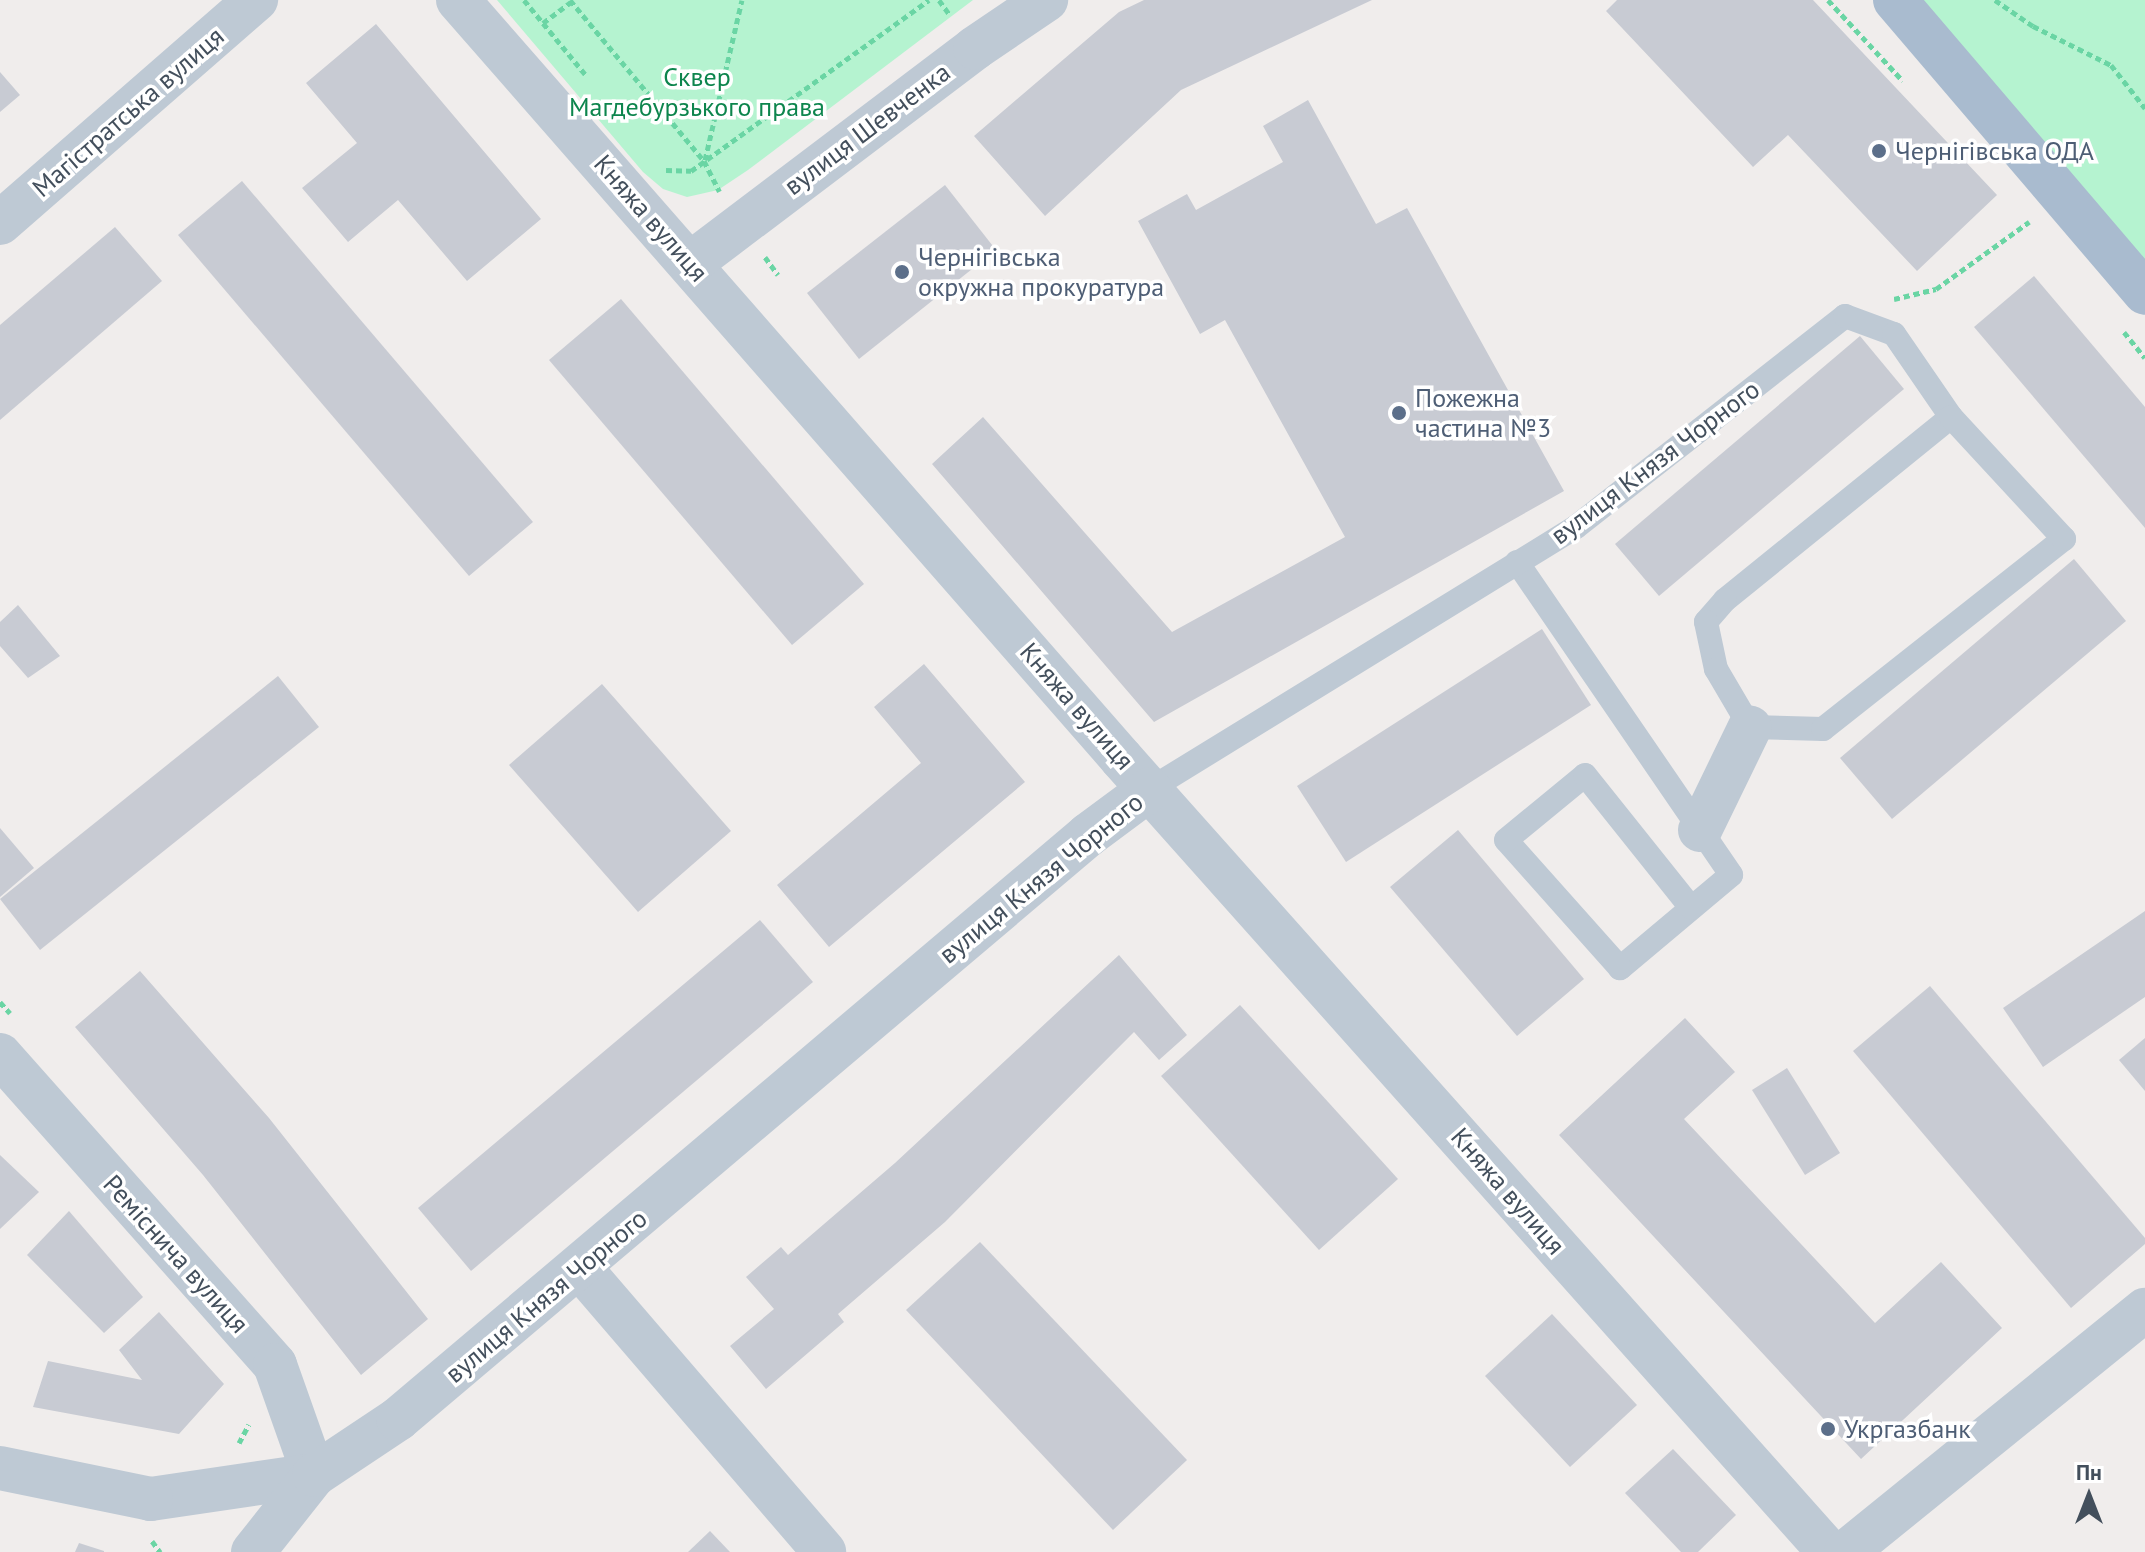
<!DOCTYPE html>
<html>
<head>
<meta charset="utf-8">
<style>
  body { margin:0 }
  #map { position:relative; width:2145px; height:1552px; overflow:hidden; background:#f0edec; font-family:"PT Sans",sans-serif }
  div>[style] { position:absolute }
  .green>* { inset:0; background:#b5f3d0 }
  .building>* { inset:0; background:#c8cbd3 }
  .path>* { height:5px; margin-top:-2.5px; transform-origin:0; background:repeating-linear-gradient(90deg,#6ad5a4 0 6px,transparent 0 10px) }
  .lane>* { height:24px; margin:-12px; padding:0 12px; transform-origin:12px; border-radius:12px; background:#bec9d4 }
  .street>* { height:44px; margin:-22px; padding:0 22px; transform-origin:22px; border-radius:22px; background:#bec9d4 }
  .primary>* { height:44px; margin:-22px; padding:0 22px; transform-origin:22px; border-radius:22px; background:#a9bbcf }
  .dots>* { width:22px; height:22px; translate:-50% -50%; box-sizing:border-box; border:4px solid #fff; border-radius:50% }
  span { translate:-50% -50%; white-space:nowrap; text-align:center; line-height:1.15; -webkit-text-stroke:7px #fff; paint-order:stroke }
  .park-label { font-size:26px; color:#0d854d }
  .street-label { font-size:26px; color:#434f5c }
  .service-label { font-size:26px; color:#4e5e75 }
  .left { translate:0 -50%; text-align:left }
  .north { position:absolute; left:2049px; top:1456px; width:80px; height:80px; -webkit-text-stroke:6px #fff; paint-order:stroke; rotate:0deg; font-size:22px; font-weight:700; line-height:32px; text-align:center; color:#434f5c }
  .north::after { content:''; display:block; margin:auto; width:28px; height:36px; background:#434f5c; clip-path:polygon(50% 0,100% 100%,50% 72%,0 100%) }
</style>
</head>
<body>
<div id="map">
  <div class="green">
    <div style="clip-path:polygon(497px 0,973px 0,748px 170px,718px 190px,687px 197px,663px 189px,643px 172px)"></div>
    <div style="clip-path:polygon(1918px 0,2145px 0,2145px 263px)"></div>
  </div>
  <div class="building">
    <div style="clip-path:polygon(1144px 0,1372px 0,1181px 90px,1045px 216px,974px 136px,1119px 12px)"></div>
    <div style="clip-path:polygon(1617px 0,1813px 0,1997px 195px,1917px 271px,1788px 135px,1753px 167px,1606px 11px)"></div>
    <div style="clip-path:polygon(376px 24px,541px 219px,467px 281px,398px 200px,348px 242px,302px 188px,357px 143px,306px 83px)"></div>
    <div style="clip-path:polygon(0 72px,20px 95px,0 112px)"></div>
    <div style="clip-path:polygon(1308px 100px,1376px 224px,1407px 208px,1564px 491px,1154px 722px,932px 464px,983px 417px,1172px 632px,1345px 537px,1225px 320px,1200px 334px,1138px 221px,1187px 194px,1196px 210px,1283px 162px,1263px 126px)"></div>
    <div style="clip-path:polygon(242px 181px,533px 522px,469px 576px,178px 235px)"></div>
    <div style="clip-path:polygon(945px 185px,996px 250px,859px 359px,807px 293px)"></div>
    <div style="clip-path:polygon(115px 227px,162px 281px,0 420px,0 325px)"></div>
    <div style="clip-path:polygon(2034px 276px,2145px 407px,2145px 528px,1974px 327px)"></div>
    <div style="clip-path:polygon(621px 299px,864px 584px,792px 645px,549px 360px)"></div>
    <div style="clip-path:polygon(1860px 336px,1904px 389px,1659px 596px,1615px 544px)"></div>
    <div style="clip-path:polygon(2074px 559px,2126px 621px,1892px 819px,1840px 758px)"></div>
    <div style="clip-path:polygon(18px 605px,60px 656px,28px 678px,0 646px,0 622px)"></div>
    <div style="clip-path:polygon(1542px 629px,1591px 705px,1346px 862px,1297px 786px)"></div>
    <div style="clip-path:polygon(924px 664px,1025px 782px,829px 947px,777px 885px,921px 763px,874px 707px)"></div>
    <div style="clip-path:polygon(278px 676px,319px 727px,40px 950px,0 899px)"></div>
    <div style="clip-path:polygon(602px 684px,731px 831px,638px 912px,509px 765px)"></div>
    <div style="clip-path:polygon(0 828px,34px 868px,0 897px)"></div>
    <div style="clip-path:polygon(1458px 830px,1584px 979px,1517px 1036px,1390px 887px)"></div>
    <div style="clip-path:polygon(2145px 911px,2145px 997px,2043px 1067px,2003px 1008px)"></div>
    <div style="clip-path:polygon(760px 920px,813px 982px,471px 1271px,418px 1208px)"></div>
    <div style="clip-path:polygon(1119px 955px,1187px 1035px,1159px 1060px,1134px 1032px,945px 1222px,838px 1314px,844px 1322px,766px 1389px,730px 1346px,774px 1309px,746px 1277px,781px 1247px,788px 1255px,895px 1163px)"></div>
    <div style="clip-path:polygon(140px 971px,269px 1118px,428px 1319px,361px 1375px,203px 1175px,75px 1027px)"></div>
    <div style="clip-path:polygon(1930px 986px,2145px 1238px,2145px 1244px,2071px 1308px,1853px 1051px)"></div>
    <div style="clip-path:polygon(1240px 1005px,1398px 1179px,1319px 1250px,1161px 1076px)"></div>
    <div style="clip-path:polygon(1685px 1018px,1735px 1072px,1684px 1119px,1875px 1323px,1941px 1262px,2002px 1328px,1861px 1459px,1559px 1135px)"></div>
    <div style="clip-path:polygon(2145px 1038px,2145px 1091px,2119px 1060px)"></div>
    <div style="clip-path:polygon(1787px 1068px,1840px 1153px,1805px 1175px,1752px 1090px)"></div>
    <div style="clip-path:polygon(0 1155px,39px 1192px,0 1229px)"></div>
    <div style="clip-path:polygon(69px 1211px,143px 1297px,104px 1333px,27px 1255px)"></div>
    <div style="clip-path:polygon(980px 1242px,1187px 1460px,1113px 1530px,906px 1310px)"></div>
    <div style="clip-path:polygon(159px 1312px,224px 1384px,179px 1434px,33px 1407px,48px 1361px,142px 1380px,119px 1350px)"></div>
    <div style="clip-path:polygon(1552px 1314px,1637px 1405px,1570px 1467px,1485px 1376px)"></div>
    <div style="clip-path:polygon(1673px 1449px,1736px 1515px,1698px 1552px,1681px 1552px,1625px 1493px)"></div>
    <div style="clip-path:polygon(710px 1531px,730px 1552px,688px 1552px)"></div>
    <div style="clip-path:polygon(79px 1543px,104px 1551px,104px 1552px,75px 1552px)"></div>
  </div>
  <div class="path">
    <div style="left:524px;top:0;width:96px;rotate:50.5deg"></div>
    <div style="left:570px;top:0;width:209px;rotate:50.2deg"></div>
    <div style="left:704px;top:161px;width:34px;rotate:63deg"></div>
    <div style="left:939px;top:0;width:19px;rotate:54deg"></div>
    <div style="left:1828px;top:0;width:110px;rotate:47.2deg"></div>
    <div style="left:1995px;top:0;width:46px;rotate:34.4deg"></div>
    <div style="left:2033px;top:26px;width:87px;rotate:26.6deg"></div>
    <div style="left:2111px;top:65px;width:55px;rotate:51.7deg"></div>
    <div style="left:543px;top:23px;width:35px;rotate:-37deg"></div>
    <div style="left:705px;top:160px;width:164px;rotate:-77deg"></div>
    <div style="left:666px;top:170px;width:25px;rotate:2deg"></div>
    <div style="left:691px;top:171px;width:293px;rotate:-35.7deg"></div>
    <div style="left:765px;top:257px;width:22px;rotate:54deg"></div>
    <div style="left:1894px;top:299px;width:43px;rotate:-13.4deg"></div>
    <div style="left:1936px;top:289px;width:115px;rotate:-35.8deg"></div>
    <div style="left:2124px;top:332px;width:33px;rotate:51deg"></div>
    <div style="left:0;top:1002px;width:15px;rotate:48deg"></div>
    <div style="left:239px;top:1443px;width:21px;rotate:-62deg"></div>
    <div style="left:152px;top:1541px;width:14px;rotate:54deg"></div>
  </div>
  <div class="lane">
    <div style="left:1517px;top:562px;width:379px;rotate:55.6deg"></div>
    <div style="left:1731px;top:875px;width:145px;rotate:140deg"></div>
    <div style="left:1620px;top:968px;width:171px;rotate:-131.7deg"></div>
    <div style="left:1506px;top:840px;width:102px;rotate:-39.4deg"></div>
    <div style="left:1585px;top:775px;width:170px;rotate:51.4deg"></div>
    <div style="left:1150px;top:789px;width:500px;rotate:-31.59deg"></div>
    <div style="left:1576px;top:527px;width:342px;rotate:-38.1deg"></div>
    <div style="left:1845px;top:316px;width:52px;rotate:20.2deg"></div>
    <div style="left:1894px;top:334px;width:101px;rotate:55.5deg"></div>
    <div style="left:1951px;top:417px;width:291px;rotate:141deg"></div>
    <div style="left:1725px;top:600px;width:29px;rotate:131deg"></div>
    <div style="left:1706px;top:622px;width:48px;rotate:78deg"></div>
    <div style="left:1716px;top:669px;width:67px;rotate:59.6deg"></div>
    <div style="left:1750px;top:727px;width:73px;rotate:1.6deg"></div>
    <div style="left:1823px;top:729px;width:307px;rotate:-38.3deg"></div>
    <div style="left:2064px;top:539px;width:166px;rotate:-132.8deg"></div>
  </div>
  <div class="street">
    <div style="left:458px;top:0;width:1007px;rotate:48.82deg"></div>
    <div style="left:1121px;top:758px;width:1064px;rotate:48.28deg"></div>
    <div style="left:0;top:223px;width:340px;rotate:-41.1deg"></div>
    <div style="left:691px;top:263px;width:356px;rotate:-37.1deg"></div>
    <div style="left:975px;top:48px;width:86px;rotate:-34.1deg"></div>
    <div style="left:1700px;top:830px;width:114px;rotate:-64.1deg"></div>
    <div style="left:0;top:1055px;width:414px;rotate:48.4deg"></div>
    <div style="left:275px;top:1365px;width:117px;rotate:70.5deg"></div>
    <div style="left:314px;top:1475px;width:165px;rotate:171.6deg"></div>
    <div style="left:151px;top:1499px;width:154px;rotate:-168.4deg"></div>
    <div style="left:581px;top:1269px;width:373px;rotate:49.3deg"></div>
    <div style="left:253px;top:1552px;width:98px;rotate:-51.6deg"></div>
    <div style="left:314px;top:1475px;width:101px;rotate:-33.7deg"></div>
    <div style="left:398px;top:1419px;width:904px;rotate:-40.24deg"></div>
    <div style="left:1088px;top:835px;width:77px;rotate:-36.6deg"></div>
    <div style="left:1846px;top:1552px;width:385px;rotate:-39deg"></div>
  </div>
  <div class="primary">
    <div style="left:1895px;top:0;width:385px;rotate:49.5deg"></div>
  </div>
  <div class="dots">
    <div style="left:1879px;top:151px;background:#5c6f8a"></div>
    <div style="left:902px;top:272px;background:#5c6f8a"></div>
    <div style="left:1399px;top:413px;background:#5c6f8a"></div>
    <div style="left:1828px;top:1429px;background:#5c6f8a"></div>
  </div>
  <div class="park-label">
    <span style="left:697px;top:92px">Сквер<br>Магдебурзького права</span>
  </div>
  <div class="street-label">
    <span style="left:128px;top:112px;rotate:-41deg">Магістратська вулиця</span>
    <span style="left:867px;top:129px;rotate:-37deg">вулиця Шевченка</span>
    <span style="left:651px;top:218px;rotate:49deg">Княжа вулиця</span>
    <span style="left:1655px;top:462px;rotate:-37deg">вулиця Князя Чорного</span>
    <span style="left:1077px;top:706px;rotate:49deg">Княжа вулиця</span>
    <span style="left:1041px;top:878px;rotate:-39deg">вулиця Князя Чорного</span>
    <span style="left:1508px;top:1191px;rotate:49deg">Княжа вулиця</span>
    <span style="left:176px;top:1254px;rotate:48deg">Реміснича вулиця</span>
    <span style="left:546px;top:1296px;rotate:-40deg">вулиця Князя Чорного</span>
  </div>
  <div class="service-label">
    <span class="left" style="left:1895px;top:151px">Чернігівська ОДА</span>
    <span class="left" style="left:918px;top:272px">Чернігівська<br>окружна прокуратура</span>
    <span class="left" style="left:1415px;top:413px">Пожежна<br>частина №3</span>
    <span class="left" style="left:1844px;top:1429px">Укргазбанк</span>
  </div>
  <div class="north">Пн</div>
</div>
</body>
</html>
